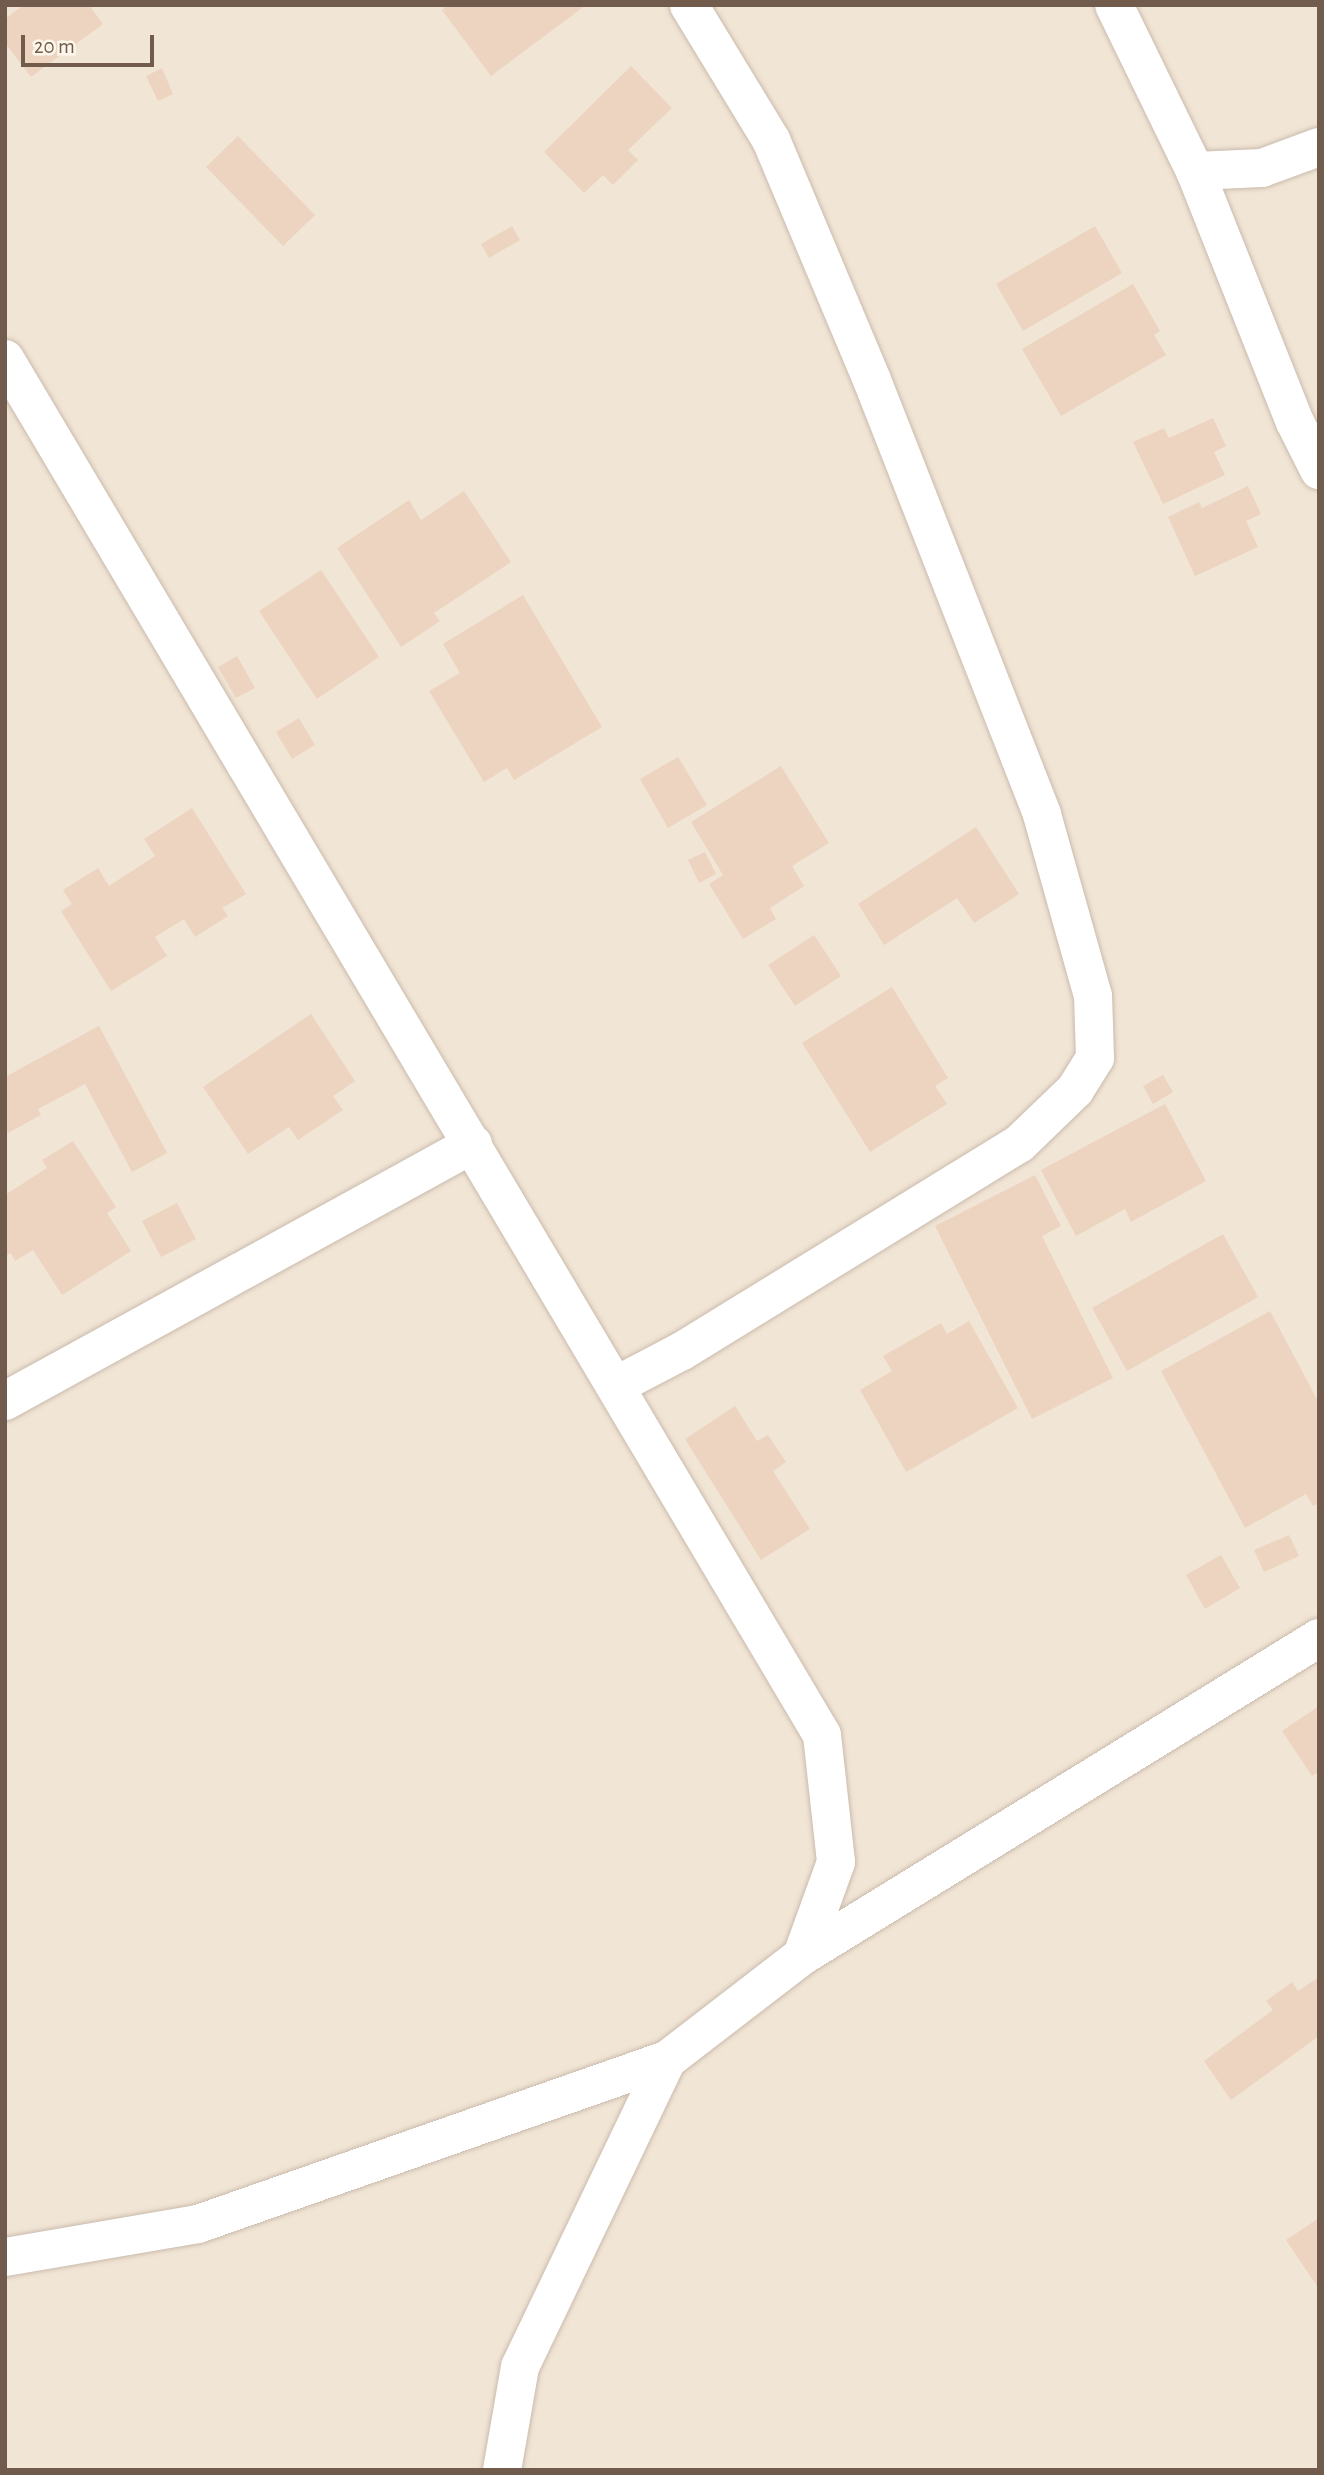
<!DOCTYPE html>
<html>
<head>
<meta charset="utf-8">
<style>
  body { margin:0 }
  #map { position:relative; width:1324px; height:2475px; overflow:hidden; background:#faf3e6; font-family:"Alegreya Sans",sans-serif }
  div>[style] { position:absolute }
  .residential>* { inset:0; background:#f1e5d5 }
  .building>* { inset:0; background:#ecd4c0 }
  .roads { filter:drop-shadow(0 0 2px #cabbad) drop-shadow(0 0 2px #cabbad) }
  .street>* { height:38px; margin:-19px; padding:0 19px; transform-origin:19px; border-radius:19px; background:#fff }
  span { translate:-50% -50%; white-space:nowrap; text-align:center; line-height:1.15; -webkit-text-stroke:5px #fdf7eb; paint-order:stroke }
  .frame { position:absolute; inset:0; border:7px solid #705b4d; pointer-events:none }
  .scale { position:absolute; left:21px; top:35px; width:133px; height:32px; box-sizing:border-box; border:4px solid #705b4d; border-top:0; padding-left:9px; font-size:21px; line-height:24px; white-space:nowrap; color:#705b4d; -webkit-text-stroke:5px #fdf7eb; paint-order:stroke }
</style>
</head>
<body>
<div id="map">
  <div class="residential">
    <div style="clip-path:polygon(5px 5px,1319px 5px,1319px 2470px,5px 2470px)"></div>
  </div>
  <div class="building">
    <div style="clip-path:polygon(24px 5px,89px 5px,103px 24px,31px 77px,5px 43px,5px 19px)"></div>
    <div style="clip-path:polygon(448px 5px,586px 5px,491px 76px,442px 10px)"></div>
    <div style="clip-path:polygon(631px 66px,672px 108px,628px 150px,638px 160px,613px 185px,603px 175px,584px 193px,544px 152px)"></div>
    <div style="clip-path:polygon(162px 68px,173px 94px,158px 101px,146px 76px)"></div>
    <div style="clip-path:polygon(238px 136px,315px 215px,283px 246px,206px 167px)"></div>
    <div style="clip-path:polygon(512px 226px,520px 240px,489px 258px,481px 244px)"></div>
    <div style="clip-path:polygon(1095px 226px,1122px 273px,1023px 331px,996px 284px)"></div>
    <div style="clip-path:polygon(1133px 284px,1160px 331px,1154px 335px,1166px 355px,1061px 416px,1022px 349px)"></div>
    <div style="clip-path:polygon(1213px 418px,1226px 446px,1214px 452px,1225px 475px,1163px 504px,1133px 442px,1164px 428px,1169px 438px)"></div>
    <div style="clip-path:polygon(1248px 486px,1261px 514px,1246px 521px,1258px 547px,1195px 576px,1168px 517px,1199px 502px,1202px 508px)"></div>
    <div style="clip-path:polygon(464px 491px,511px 562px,434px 613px,440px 621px,401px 647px,337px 548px,409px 500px,421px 520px)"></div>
    <div style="clip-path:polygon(321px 570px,379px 657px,317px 699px,259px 611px)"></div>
    <div style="clip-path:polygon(523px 595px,602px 727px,514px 780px,507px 768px,484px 782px,429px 691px,460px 673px,443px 644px)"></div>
    <div style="clip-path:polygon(237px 656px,255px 688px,236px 698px,218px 667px)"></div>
    <div style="clip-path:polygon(299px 718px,315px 745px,292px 759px,276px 732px)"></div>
    <div style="clip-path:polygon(678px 757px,707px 805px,668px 828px,640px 779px)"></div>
    <div style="clip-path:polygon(781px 766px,829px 843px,792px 866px,804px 886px,770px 908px,776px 919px,743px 939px,709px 884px,723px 875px,691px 822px)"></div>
    <div style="clip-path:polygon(192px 808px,246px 894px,222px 908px,228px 916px,195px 937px,184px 919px,155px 937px,167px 956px,111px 991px,61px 911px,72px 904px,63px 890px,98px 868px,109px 886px,155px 856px,144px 839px)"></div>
    <div style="clip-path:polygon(976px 827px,1019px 894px,974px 923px,957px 898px,884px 945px,858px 904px)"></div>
    <div style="clip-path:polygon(705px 852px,716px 874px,699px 883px,688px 860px)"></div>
    <div style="clip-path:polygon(814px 935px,841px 976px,795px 1006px,768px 965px)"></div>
    <div style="clip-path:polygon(892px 987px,948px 1078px,935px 1086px,947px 1104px,870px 1152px,802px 1043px)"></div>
    <div style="clip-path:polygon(311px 1014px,355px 1081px,333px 1096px,343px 1110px,298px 1140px,289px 1127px,248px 1154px,203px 1087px)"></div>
    <div style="clip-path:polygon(99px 1026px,167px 1153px,132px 1172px,85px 1084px,38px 1109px,41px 1115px,8px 1133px,5px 1128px,5px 1077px)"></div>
    <div style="clip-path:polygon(1163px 1075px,1173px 1092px,1153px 1104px,1143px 1086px)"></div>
    <div style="clip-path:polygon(1165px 1104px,1206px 1181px,1131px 1222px,1125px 1209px,1076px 1236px,1041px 1170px)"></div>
    <div style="clip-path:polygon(73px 1141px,116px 1207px,107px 1213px,131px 1251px,62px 1295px,33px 1250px,15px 1261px,11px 1253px,5px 1256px,5px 1195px,47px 1168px,42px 1160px)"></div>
    <div style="clip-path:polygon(1035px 1175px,1061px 1226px,1042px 1236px,1113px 1378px,1032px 1419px,935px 1226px)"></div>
    <div style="clip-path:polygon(177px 1203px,196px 1239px,161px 1257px,142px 1221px)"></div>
    <div style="clip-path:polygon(1223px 1234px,1258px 1297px,1127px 1371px,1092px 1308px)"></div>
    <div style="clip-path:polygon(1270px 1311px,1319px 1403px,1319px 1503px,1313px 1506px,1306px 1494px,1245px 1528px,1161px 1371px)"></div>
    <div style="clip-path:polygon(969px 1321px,1018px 1408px,906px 1472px,860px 1390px,892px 1371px,883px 1356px,941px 1323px,947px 1334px)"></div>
    <div style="clip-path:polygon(735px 1406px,757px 1441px,768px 1435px,786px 1462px,773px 1471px,810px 1529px,761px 1560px,685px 1439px)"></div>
    <div style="clip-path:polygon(1289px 1535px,1299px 1556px,1264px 1572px,1254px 1550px)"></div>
    <div style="clip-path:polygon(1221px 1555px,1240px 1588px,1205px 1609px,1186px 1575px)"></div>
    <div style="clip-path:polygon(1319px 1706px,1319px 1772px,1312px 1776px,1282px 1731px)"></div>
    <div style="clip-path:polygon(1319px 1977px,1319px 2036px,1231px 2100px,1204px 2061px,1273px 2010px,1266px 2001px,1292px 1982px,1298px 1991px)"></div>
    <div style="clip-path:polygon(1319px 2218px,1319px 2289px,1286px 2240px)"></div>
  </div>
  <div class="roads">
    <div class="street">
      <div style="left:1114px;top:5px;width:185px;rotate:64deg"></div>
      <div style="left:1195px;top:171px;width:270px;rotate:68.3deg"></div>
      <div style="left:1295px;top:422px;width:54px;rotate:63.4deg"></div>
      <div style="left:1195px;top:171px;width:67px;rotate:-2.6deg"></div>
      <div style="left:1262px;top:168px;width:61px;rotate:-20.2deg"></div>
      <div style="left:5px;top:359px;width:1600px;rotate:59.3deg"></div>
      <div style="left:822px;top:1735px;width:128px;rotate:83.7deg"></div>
      <div style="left:836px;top:1862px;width:100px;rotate:109.9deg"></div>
      <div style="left:802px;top:1956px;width:170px;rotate:142.4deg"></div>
      <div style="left:667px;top:2060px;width:340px;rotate:115.6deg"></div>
      <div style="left:520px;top:2367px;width:105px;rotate:99.9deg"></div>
      <div style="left:617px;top:1385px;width:73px;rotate:-27.6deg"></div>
      <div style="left:682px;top:1351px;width:395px;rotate:-31.6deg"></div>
      <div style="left:1019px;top:1144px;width:78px;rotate:-44deg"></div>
      <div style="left:1075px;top:1090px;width:38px;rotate:-58deg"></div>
      <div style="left:1095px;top:1058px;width:62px;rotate:-91.8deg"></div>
      <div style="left:1093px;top:996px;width:189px;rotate:-105.7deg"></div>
      <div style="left:1042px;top:814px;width:466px;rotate:-111.4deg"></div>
      <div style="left:872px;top:380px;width:260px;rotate:-112.8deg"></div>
      <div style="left:771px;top:140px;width:158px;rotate:-121.3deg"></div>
      <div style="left:5px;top:1401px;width:534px;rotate:-28.77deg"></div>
      <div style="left:802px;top:1956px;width:607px;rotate:-31.6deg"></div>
      <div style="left:5px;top:2257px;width:196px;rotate:-9.7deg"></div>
      <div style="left:198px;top:2224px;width:497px;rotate:-19.3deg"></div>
    </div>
  </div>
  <div class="frame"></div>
  <div class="scale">20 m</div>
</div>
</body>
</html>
